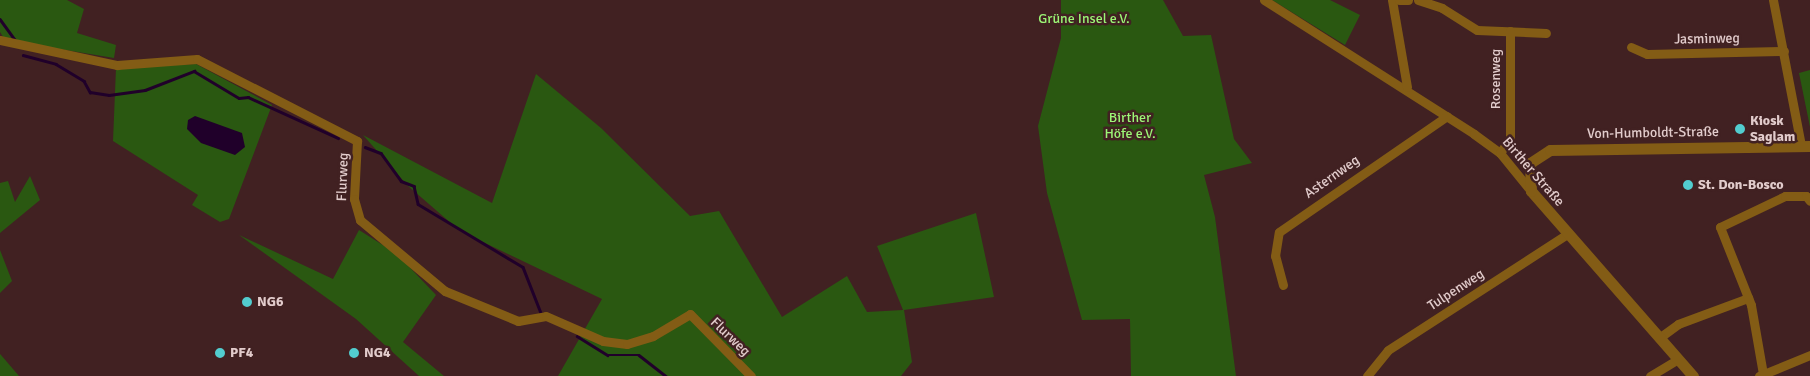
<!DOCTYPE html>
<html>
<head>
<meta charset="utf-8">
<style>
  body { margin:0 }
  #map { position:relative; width:1810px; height:376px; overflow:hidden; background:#412122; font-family:Signika,sans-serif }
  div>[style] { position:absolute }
  .green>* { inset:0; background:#2a5811 }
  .water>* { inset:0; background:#20002a }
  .stream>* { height:2.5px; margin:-1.25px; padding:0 1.25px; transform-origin:1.25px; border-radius:1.25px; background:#20002a }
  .minor>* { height:9px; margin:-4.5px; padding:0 4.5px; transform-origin:4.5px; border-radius:4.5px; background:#835c15 }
  .tertiary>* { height:11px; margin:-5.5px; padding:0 5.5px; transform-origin:5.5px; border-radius:5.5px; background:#835c15 }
  .dots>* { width:14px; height:14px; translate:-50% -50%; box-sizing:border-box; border:2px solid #412122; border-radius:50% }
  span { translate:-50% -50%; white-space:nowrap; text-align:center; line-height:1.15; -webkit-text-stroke:5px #412122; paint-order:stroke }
  .park-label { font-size:14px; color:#9cf676 }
  .street-label { font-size:14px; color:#e2cccc }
  .poi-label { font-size:14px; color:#e2cccc; font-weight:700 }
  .left { translate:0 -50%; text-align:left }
</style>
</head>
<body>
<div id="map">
  <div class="green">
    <div style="clip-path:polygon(0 0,67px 0,84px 9px,77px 33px,116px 45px,114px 58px,5px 40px,0 32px)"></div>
    <div style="clip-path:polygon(1061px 0,1163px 0,1183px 36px,1211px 35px,1234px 139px,1252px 163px,1204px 175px,1215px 217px,1236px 376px,1131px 376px,1130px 319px,1082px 320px,1047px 193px,1038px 126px,1061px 38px)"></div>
    <div style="clip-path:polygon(1272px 0,1330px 0,1360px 15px,1345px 45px)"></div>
    <div style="clip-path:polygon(196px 64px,272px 105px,229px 219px,220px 222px,192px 205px,198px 195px,113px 141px,116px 68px)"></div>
    <div style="clip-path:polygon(1810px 70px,1810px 127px,1799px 73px)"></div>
    <div style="clip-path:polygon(536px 74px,601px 128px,690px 216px,719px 211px,782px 317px,847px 276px,867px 312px,903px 310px,877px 246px,976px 213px,994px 297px,904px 310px,912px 362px,901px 376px,558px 376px,602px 299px,460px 231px,407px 185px,363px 135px,492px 203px)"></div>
    <div style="clip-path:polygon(30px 176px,40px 200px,0 233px,0 183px,8px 181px,15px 202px)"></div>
    <div style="clip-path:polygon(359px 230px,397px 254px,436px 295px,403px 342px,444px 376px,419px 376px,356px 319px,239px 235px,333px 279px)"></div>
    <div style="clip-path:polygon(0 250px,12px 281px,0 293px)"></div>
    <div style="clip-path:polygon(0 354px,1px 355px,19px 376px,0 376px)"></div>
  </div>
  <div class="water">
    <div style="clip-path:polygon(195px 116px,242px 133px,245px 147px,235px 155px,201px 143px,187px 129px,188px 120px)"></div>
  </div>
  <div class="stream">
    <div style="left:0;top:19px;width:26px;rotate:54deg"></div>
    <div style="left:23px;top:55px;width:34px;rotate:15deg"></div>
    <div style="left:56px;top:64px;width:33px;rotate:31deg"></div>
    <div style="left:84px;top:81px;width:13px;rotate:61deg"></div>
    <div style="left:90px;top:92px;width:19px;rotate:9deg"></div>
    <div style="left:109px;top:95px;width:36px;rotate:-8deg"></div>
    <div style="left:145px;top:90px;width:53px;rotate:-21.2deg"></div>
    <div style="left:194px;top:71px;width:52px;rotate:31deg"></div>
    <div style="left:239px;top:98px;width:9px;rotate:-6deg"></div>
    <div style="left:248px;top:97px;width:99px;rotate:24.5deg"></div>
    <div style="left:365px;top:147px;width:17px;rotate:21deg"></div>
    <div style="left:381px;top:153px;width:34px;rotate:54deg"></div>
    <div style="left:401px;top:181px;width:14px;rotate:21deg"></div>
    <div style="left:414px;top:186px;width:18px;rotate:77deg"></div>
    <div style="left:418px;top:204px;width:122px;rotate:31deg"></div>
    <div style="left:523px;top:267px;width:49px;rotate:68.6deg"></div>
    <div style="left:577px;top:336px;width:36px;rotate:32deg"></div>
    <div style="left:607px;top:355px;width:32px"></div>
    <div style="left:639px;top:355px;width:34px;rotate:38deg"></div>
  </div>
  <div class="minor">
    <div style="left:1264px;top:0;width:249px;rotate:32.5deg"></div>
    <div style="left:1474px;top:134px;width:32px;rotate:36deg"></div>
    <div style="left:1500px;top:153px;width:49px;rotate:50.8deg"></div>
    <div style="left:1392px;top:0;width:88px;rotate:80.2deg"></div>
    <div style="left:1399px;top:0;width:9px"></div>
    <div style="left:1418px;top:0;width:25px;rotate:18deg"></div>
    <div style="left:1442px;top:8px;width:41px;rotate:32.2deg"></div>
    <div style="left:1477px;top:30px;width:69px;rotate:2.5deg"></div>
    <div style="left:1773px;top:0;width:149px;rotate:79.1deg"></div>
    <div style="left:0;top:40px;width:120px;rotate:12.1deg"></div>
    <div style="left:117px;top:65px;width:80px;rotate:-4.3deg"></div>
    <div style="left:197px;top:59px;width:180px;rotate:27.1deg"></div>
    <div style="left:357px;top:141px;width:58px;rotate:93deg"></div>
    <div style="left:354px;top:199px;width:22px;rotate:74deg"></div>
    <div style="left:360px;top:220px;width:111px;rotate:39.9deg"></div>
    <div style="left:445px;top:291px;width:79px;rotate:22.3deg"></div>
    <div style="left:518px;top:321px;width:28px;rotate:-10deg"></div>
    <div style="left:546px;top:316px;width:62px;rotate:23.7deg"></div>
    <div style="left:603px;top:341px;width:24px;rotate:7deg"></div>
    <div style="left:627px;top:344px;width:27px;rotate:-17deg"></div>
    <div style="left:653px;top:336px;width:43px;rotate:-30.7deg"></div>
    <div style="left:690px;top:314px;width:87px;rotate:45.5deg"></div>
    <div style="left:1631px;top:47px;width:17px;rotate:24deg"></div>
    <div style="left:1647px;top:54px;width:137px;rotate:-1.3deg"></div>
    <div style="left:1500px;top:153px;width:18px;rotate:-56deg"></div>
    <div style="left:1510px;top:138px;width:107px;rotate:-90deg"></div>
    <div style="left:1283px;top:285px;width:30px;rotate:-105deg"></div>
    <div style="left:1275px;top:256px;width:24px;rotate:-81deg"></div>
    <div style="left:1279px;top:232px;width:204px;rotate:-34.6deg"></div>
    <div style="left:1659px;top:338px;width:24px;rotate:-36deg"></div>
    <div style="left:1678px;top:324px;width:75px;rotate:-20.4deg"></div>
    <div style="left:1763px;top:374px;width:70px;rotate:-99.9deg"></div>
    <div style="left:1751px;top:305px;width:84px;rotate:-111.7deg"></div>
    <div style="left:1720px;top:227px;width:72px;rotate:-25.5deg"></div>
    <div style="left:1785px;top:196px;width:21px"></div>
    <div style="left:1806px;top:196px;width:6px;rotate:51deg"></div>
    <div style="left:1367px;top:376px;width:33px;rotate:-51deg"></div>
    <div style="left:1388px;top:350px;width:213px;rotate:-32.9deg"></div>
    <div style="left:1650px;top:376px;width:33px;rotate:-31deg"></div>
    <div style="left:1759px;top:376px;width:55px;rotate:-22.4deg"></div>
  </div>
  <div class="tertiary">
    <div style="left:1693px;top:376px;width:246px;rotate:-131.2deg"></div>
    <div style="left:1531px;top:191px;width:28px;rotate:-92deg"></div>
    <div style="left:1530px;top:163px;width:24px;rotate:-33deg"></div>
    <div style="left:1550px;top:150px;width:260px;rotate:-0.9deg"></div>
  </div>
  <div class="dots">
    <div style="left:1740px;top:129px;background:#52cdcf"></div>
    <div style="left:1688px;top:185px;background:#52cdcf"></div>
    <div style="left:247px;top:302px;background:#52cdcf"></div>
    <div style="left:220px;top:353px;background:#52cdcf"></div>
    <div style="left:354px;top:353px;background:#52cdcf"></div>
  </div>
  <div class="park-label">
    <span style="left:1084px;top:19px">Grüne Insel e.V.</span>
    <span style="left:1130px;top:126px">Birther<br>Höfe e.V.</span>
  </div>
  <div class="street-label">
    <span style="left:1707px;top:39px;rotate:-1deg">Jasminweg</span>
    <span style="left:1496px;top:79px;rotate:-90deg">Rosenweg</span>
    <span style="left:1653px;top:133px;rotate:-1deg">Von-Humboldt-Straße</span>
    <span style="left:1533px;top:172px;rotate:49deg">Birther Straße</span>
    <span style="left:343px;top:177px;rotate:-88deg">Flurweg</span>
    <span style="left:1332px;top:177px;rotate:-35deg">Asternweg</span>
    <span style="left:1456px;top:290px;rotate:-33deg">Tulpenweg</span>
    <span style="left:730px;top:337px;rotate:44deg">Flurweg</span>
  </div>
  <div class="poi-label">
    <span class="left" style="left:1750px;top:129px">Kiosk<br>Saglam</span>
    <span class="left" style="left:1698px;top:185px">St. Don-Bosco</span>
    <span class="left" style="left:257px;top:302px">NG6</span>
    <span class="left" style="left:230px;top:353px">PF4</span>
    <span class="left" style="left:364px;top:353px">NG4</span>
  </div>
</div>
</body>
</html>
